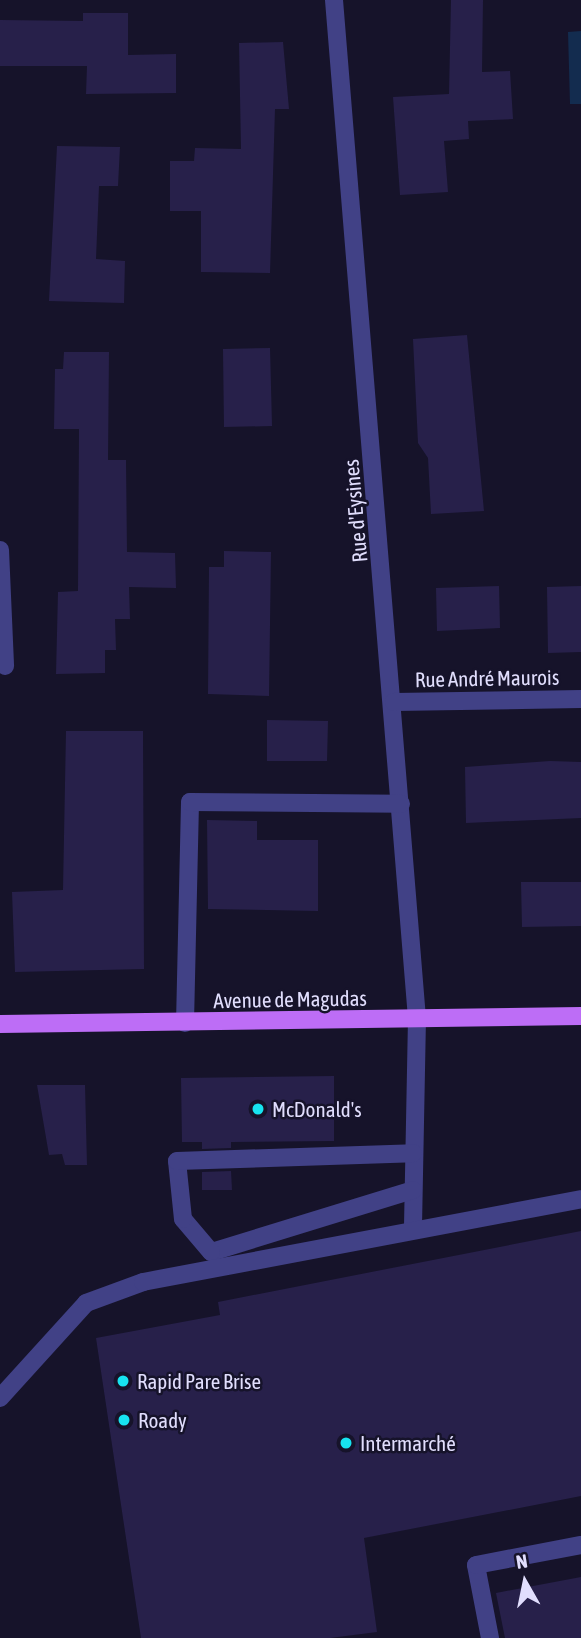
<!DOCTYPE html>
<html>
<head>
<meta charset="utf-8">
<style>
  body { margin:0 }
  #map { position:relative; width:581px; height:1638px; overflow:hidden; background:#16132a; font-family:"Asap Condensed",sans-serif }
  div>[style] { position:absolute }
  .water>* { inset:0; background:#132c4f }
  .building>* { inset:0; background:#27204a }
  .minor>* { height:18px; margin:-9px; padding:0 9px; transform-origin:9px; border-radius:9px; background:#414186 }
  .major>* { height:18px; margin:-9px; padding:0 9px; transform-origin:9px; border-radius:9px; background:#bd6df6 }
  .dots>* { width:19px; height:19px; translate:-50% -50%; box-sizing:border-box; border:4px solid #16132a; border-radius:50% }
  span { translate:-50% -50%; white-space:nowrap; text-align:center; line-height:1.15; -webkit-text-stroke:5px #16132a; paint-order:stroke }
  .street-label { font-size:21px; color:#e1defd }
  .poi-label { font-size:21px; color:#e1defd }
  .left { translate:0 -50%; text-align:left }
  .north { position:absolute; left:490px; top:1547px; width:70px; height:70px; -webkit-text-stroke:5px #16132a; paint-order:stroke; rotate:351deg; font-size:19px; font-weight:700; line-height:28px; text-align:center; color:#e1defd }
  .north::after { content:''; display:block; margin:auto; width:24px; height:32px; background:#e1defd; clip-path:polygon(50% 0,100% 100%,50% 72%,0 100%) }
</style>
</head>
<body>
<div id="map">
  <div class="water">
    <div style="clip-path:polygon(581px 31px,581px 104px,570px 104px,568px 32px)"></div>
  </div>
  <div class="building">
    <div style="clip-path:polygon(451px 0,483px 0,482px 72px,510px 71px,513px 119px,468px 121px,469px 139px,444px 141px,448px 192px,400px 195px,393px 97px,449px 94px)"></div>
    <div style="clip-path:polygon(83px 13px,128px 13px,128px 55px,176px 54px,176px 93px,86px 94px,87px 66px,0 66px,0 20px,83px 21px)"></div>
    <div style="clip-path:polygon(283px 42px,289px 109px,275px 109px,270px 273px,201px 272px,201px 211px,170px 211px,170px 161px,194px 161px,195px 148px,241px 149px,239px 43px)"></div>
    <div style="clip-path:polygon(57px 146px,120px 147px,118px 186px,99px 186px,96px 259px,125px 261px,124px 303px,49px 301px)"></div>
    <div style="clip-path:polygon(467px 335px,484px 511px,431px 514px,428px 458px,418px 443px,413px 339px)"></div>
    <div style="clip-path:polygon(270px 348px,272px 426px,224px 427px,223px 349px)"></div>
    <div style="clip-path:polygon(64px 352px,109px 352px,108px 460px,126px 460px,127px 552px,175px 553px,176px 588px,129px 587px,130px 619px,115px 619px,116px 650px,105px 650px,105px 673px,56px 674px,58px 592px,78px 591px,79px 429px,54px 429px,55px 369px,63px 369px)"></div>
    <div style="clip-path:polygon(224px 551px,271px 552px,269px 696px,208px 694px,209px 567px,224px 567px)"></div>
    <div style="clip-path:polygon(499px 586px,500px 628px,437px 631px,436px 588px)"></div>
    <div style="clip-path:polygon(581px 586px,581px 652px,548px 653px,547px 587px)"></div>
    <div style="clip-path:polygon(267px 720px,328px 721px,327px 761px,267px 761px)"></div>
    <div style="clip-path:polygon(66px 731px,143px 731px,144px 969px,15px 972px,12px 892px,63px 890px)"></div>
    <div style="clip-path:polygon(550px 761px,581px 762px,581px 818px,466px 823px,465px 767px)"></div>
    <div style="clip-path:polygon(207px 820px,257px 821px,257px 840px,318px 840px,318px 911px,208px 909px)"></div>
    <div style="clip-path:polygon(521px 882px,581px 882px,581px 926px,522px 927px)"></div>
    <div style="clip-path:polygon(334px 1076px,334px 1141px,231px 1142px,231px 1148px,202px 1149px,202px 1142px,182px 1142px,181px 1078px)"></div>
    <div style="clip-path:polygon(37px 1085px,85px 1085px,87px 1165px,65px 1165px,62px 1154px,49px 1155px)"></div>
    <div style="clip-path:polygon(231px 1171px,232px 1190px,202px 1190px,202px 1172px)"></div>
    <div style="clip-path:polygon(581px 1231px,581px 1496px,364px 1538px,377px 1632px,330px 1638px,141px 1638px,96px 1338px,220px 1315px,218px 1302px)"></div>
    <div style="clip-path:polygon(581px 1577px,581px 1638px,505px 1638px,496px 1593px)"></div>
  </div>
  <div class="minor">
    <div style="left:334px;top:0;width:1021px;rotate:85.34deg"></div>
    <div style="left:417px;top:1018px;width:212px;rotate:91.1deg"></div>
    <div style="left:0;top:550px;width:116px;rotate:87.5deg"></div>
    <div style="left:394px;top:702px;width:187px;rotate:-0.9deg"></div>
    <div style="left:185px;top:1023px;width:221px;rotate:-88.7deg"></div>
    <div style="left:190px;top:802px;width:211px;rotate:0.5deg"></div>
    <div style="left:413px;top:1190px;width:211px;rotate:162.9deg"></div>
    <div style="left:211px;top:1252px;width:43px;rotate:-130.3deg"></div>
    <div style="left:183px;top:1219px;width:58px;rotate:-95.9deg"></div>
    <div style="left:177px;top:1161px;width:236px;rotate:-1.9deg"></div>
    <div style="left:0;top:1398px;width:128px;rotate:-47.8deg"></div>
    <div style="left:86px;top:1303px;width:61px;rotate:-20.2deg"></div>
    <div style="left:143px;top:1282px;width:446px;rotate:-10.7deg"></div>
    <div style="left:490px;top:1638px;width:74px;rotate:-100.9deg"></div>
    <div style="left:476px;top:1565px;width:107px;rotate:-10.8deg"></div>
  </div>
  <div class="major">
    <div style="left:0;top:1024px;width:581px;rotate:-0.79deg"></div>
  </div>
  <div class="dots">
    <div style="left:258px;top:1109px;background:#17e3f0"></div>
    <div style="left:123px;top:1381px;background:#17e3f0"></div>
    <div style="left:124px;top:1420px;background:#17e3f0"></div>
    <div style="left:346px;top:1443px;background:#17e3f0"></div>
  </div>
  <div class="street-label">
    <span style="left:355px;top:511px;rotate:-95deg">Rue d'Eysines</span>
    <span style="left:487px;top:678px;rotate:-1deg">Rue André Maurois</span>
    <span style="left:290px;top:999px;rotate:-1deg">Avenue de Magudas</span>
  </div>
  <div class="poi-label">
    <span class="left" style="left:272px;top:1109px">McDonald's</span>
    <span class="left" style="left:137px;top:1381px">Rapid Pare Brise</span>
    <span class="left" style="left:138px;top:1420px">Roady</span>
    <span class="left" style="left:360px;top:1443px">Intermarché</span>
  </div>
  <div class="north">N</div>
</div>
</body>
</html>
